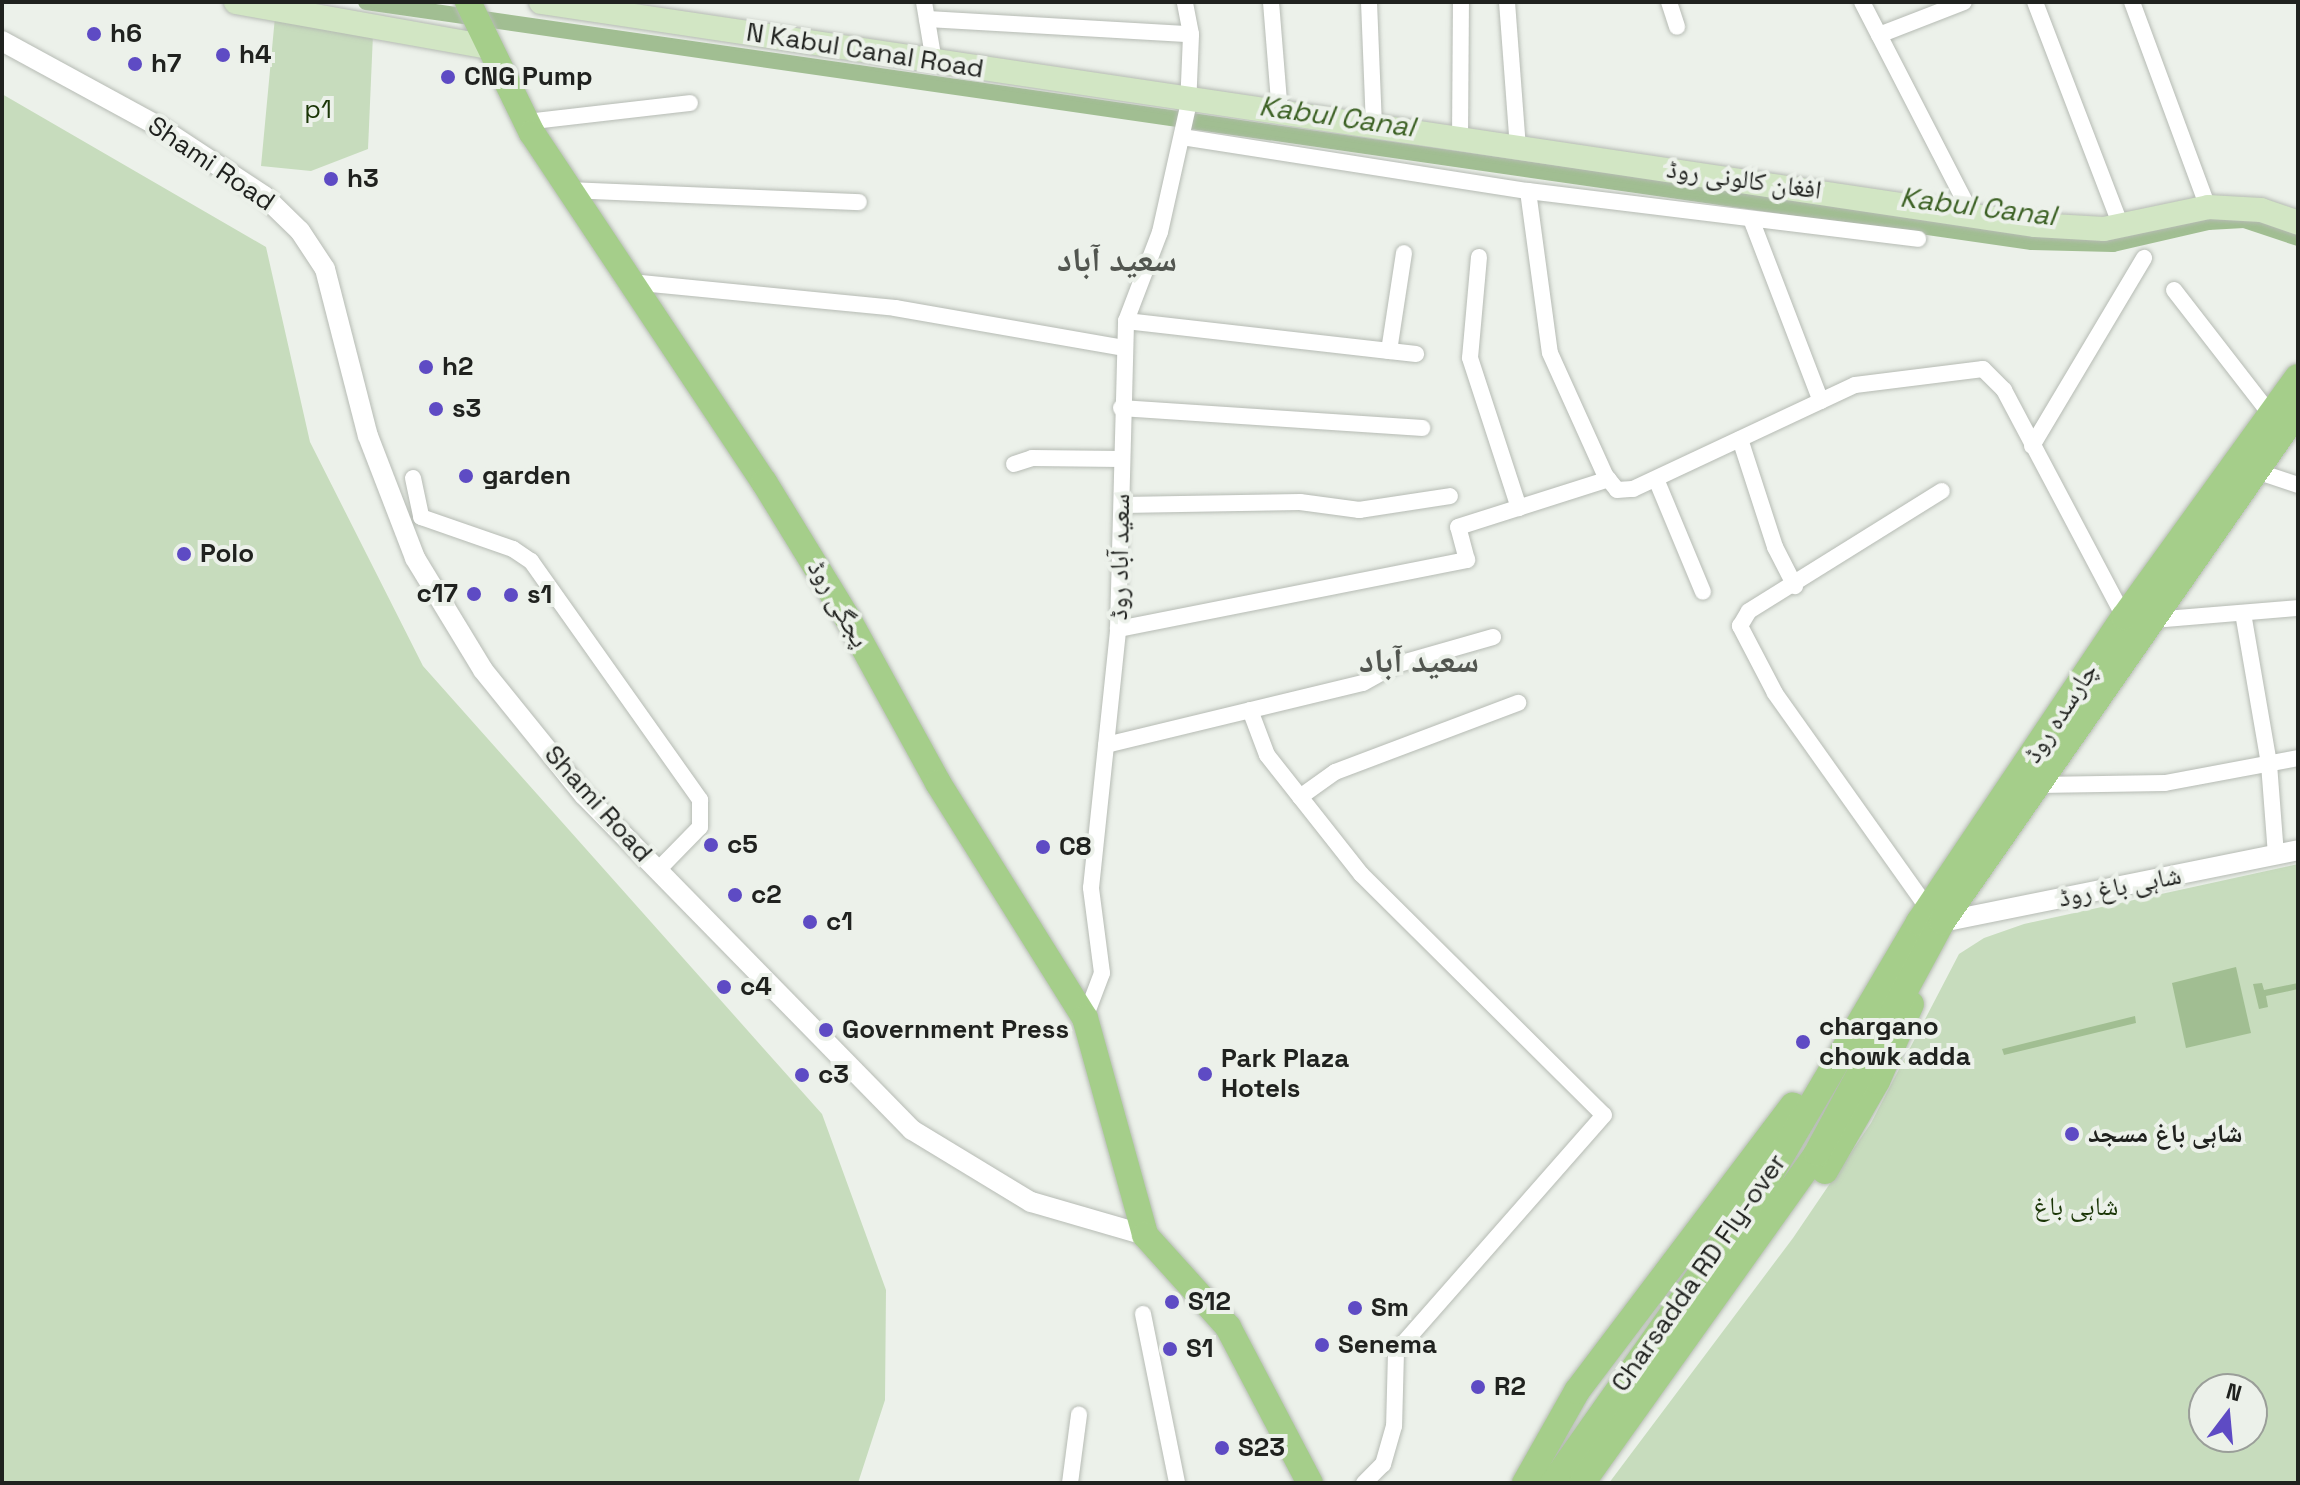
<!DOCTYPE html>
<html>
<head>
<meta charset="utf-8">
<style>
  body { margin:0 }
  #map { position:relative; width:2300px; height:1485px; overflow:hidden; background:#ecf1ea; font-family:"Space Grotesk","Noto Naskh Arabic",sans-serif }
  div>[style] { position:absolute }
  .green>* { inset:0; background:#c7dcbd }
  .water>* { inset:0; background:#a1be92 }
  .canal>* { height:16px; margin:-8px; padding:0 8px; transform-origin:8px; border-radius:8px; background:#a1be92 }
  .roads { filter:drop-shadow(0 0 2px #b6bbb4) drop-shadow(0 0 2px #b6bbb4) }
  .minor>* { height:16px; margin:-8px; padding:0 8px; transform-origin:8px; border-radius:8px; background:#fff }
  .tertiary>* { height:20px; margin:-10px; padding:0 10px; transform-origin:10px; border-radius:10px; background:#fff }
  .secondary>* { height:24px; margin:-12px; padding:0 12px; transform-origin:12px; border-radius:12px; background:#d2e6c4 }
  .primary>* { height:26px; margin:-13px; padding:0 13px; transform-origin:13px; border-radius:13px; background:#a5ce8a }
  .dots>* { width:22px; height:22px; translate:-50% -50%; box-sizing:border-box; border:4px solid #ecf1ea; border-radius:50% }
  span { translate:-50% -50%; white-space:nowrap; text-align:center; line-height:1.15; -webkit-text-stroke:8px #ecf1ea; paint-order:stroke }
  .poi-label { font-size:26px; color:#20221f; font-weight:700 }
  .left { translate:0 -50%; text-align:left }
  .right { translate:-100% -50%; text-align:right }
  .street-label { font-size:26px; color:#20221f }
  .park-label { font-size:26px; color:#1b3607 }
  .water-label { font-size:28px; color:#3b6023; font-style:italic }
  .district-label { font-size:34px; color:#525650; font-weight:700 }
  .frame { position:absolute; inset:0; border:4px solid #20221f; pointer-events:none }
  .north { position:absolute; left:2188px; top:1373px; width:80px; height:80px; box-sizing:border-box; background:#ecf1ea; border:2px solid #9a9e99; border-radius:50%; rotate:16deg; font-size:22px; font-weight:700; line-height:32px; text-align:center; color:#20221f }
  .north::after { content:''; display:block; margin:auto; width:28px; height:36px; background:#5e4bc4; clip-path:polygon(50% 0,100% 100%,50% 72%,0 100%) }
</style>
</head>
<body>
<div id="map">
  <div class="green">
    <div style="clip-path:polygon(275px 17px,373px 34px,368px 149px,311px 171px,261px 166px)"></div>
    <div style="clip-path:polygon(2px 94px,266px 247px,310px 442px,423px 666px,822px 1114px,886px 1290px,885px 1400px,858px 1483px,2px 1483px)"></div>
    <div style="clip-path:polygon(evenodd,2298px 864px,2298px 1483px,1609px 1483px,1793px 1238px,1871px 1123px,1959px 954px,1984px 938px,2024px 924px,2298px 864px,2204px 1389px,2252px 1389px,2252px 1437px,2204px 1437px,2204px 1389px)"></div>
  </div>
  <div class="water">
    <div style="clip-path:polygon(2236px 967px,2251px 1033px,2186px 1048px,2172px 983px)"></div>
    <div style="clip-path:polygon(2262px 983px,2264px 990px,2298px 983px,2298px 989px,2266px 996px,2268px 1007px,2259px 1009px,2253px 984px)"></div>
    <div style="clip-path:polygon(2135px 1016px,2136px 1023px,2004px 1055px,2002px 1049px)"></div>
  </div>
  <div class="canal">
    <div style="left:366px;top:2px;width:1683px;rotate:8.2deg"></div>
    <div style="left:2032px;top:242px;width:81px;rotate:1.4deg"></div>
    <div style="left:2113px;top:244px;width:98px;rotate:-13deg"></div>
    <div style="left:2208px;top:222px;width:36px;rotate:-3deg"></div>
    <div style="left:2244px;top:220px;width:57px;rotate:18.4deg"></div>
  </div>
  <div class="roads">
    <div class="minor">
      <div style="left:924px;top:2px;width:61px;rotate:80.5deg"></div>
      <div style="left:1271px;top:2px;width:113px;rotate:85.4deg"></div>
      <div style="left:1369px;top:2px;width:126px;rotate:87.7deg"></div>
      <div style="left:1507px;top:2px;width:146px;rotate:85.7deg"></div>
      <div style="left:1669px;top:2px;width:26px;rotate:72deg"></div>
      <div style="left:1862px;top:2px;width:237px;rotate:62.7deg"></div>
      <div style="left:2035px;top:2px;width:240px;rotate:69deg"></div>
      <div style="left:2132px;top:2px;width:219px;rotate:69.7deg"></div>
      <div style="left:927px;top:19px;width:264px;rotate:3.3deg"></div>
      <div style="left:1879px;top:35px;width:91px;rotate:-21.2deg"></div>
      <div style="left:526px;top:122px;width:165px;rotate:-6.6deg"></div>
      <div style="left:1182px;top:137px;width:350px;rotate:8.9deg"></div>
      <div style="left:1528px;top:191px;width:393px;rotate:7deg"></div>
      <div style="left:1460px;top:140px;width:138px;rotate:-89.6deg"></div>
      <div style="left:570px;top:190px;width:289px;rotate:2.4deg"></div>
      <div style="left:1528px;top:191px;width:163px;rotate:82.3deg"></div>
      <div style="left:1550px;top:353px;width:134px;rotate:65.7deg"></div>
      <div style="left:1605px;top:475px;width:19px;rotate:51deg"></div>
      <div style="left:1617px;top:490px;width:16px;rotate:-4deg"></div>
      <div style="left:1633px;top:489px;width:245px;rotate:-25.1deg"></div>
      <div style="left:1855px;top:385px;width:129px;rotate:-7.1deg"></div>
      <div style="left:1983px;top:369px;width:30px;rotate:45deg"></div>
      <div style="left:2004px;top:390px;width:257px;rotate:62.1deg"></div>
      <div style="left:1751px;top:219px;width:195px;rotate:69deg"></div>
      <div style="left:1479px;top:257px;width:101px;rotate:95.1deg"></div>
      <div style="left:1470px;top:358px;width:158px;rotate:71.9deg"></div>
      <div style="left:631px;top:282px;width:265px;rotate:5.6deg"></div>
      <div style="left:895px;top:308px;width:232px;rotate:9.9deg"></div>
      <div style="left:2174px;top:290px;width:158px;rotate:52.2deg"></div>
      <div style="left:1126px;top:321px;width:292px;rotate:6.5deg"></div>
      <div style="left:1389px;top:351px;width:99px;rotate:-81.3deg"></div>
      <div style="left:1121px;top:408px;width:302px;rotate:3.8deg"></div>
      <div style="left:1740px;top:439px;width:114px;rotate:72deg"></div>
      <div style="left:1775px;top:547px;width:44px;rotate:62.9deg"></div>
      <div style="left:2032px;top:446px;width:219px;rotate:-59.2deg"></div>
      <div style="left:1014px;top:464px;width:19px;rotate:-18deg"></div>
      <div style="left:1032px;top:458px;width:89px;rotate:0.6deg"></div>
      <div style="left:2256px;top:471px;width:44px;rotate:18.4deg"></div>
      <div style="left:413px;top:478px;width:40px;rotate:78deg"></div>
      <div style="left:421px;top:517px;width:97px;rotate:19.2deg"></div>
      <div style="left:513px;top:549px;width:22px;rotate:34deg"></div>
      <div style="left:531px;top:561px;width:293px;rotate:54.7deg"></div>
      <div style="left:700px;top:800px;width:27px;rotate:90deg"></div>
      <div style="left:700px;top:827px;width:60px;rotate:134.3deg"></div>
      <div style="left:1656px;top:479px;width:122px;rotate:67.4deg"></div>
      <div style="left:1122px;top:505px;width:178px;rotate:-1deg"></div>
      <div style="left:1300px;top:502px;width:60px;rotate:7.7deg"></div>
      <div style="left:1359px;top:510px;width:92px;rotate:-8.7deg"></div>
      <div style="left:2243px;top:613px;width:153px;rotate:80.2deg"></div>
      <div style="left:2269px;top:764px;width:92px;rotate:85.6deg"></div>
      <div style="left:2152px;top:620px;width:146px;rotate:-4.7deg"></div>
      <div style="left:1118px;top:629px;width:356px;rotate:-11.2deg"></div>
      <div style="left:1467px;top:560px;width:34px;rotate:-105deg"></div>
      <div style="left:1458px;top:527px;width:158px;rotate:-17.6deg"></div>
      <div style="left:1250px;top:710px;width:48px;rotate:69.3deg"></div>
      <div style="left:1267px;top:755px;width:152px;rotate:51.7deg"></div>
      <div style="left:1361px;top:874px;width:342px;rotate:44.8deg"></div>
      <div style="left:1604px;top:1115px;width:315px;rotate:131.3deg"></div>
      <div style="left:1396px;top:1352px;width:74px;rotate:91.5deg"></div>
      <div style="left:1394px;top:1426px;width:40px;rotate:106deg"></div>
      <div style="left:1383px;top:1464px;width:27px;rotate:135deg"></div>
      <div style="left:1106px;top:745px;width:264px;rotate:-13.6deg"></div>
      <div style="left:1363px;top:683px;width:37px;rotate:-29deg"></div>
      <div style="left:1395px;top:665px;width:102px;rotate:-15.9deg"></div>
      <div style="left:2039px;top:785px;width:126px;rotate:-0.9deg"></div>
      <div style="left:2165px;top:783px;width:135px;rotate:-10.6deg"></div>
      <div style="left:1300px;top:797px;width:43px;rotate:-35.5deg"></div>
      <div style="left:1335px;top:772px;width:196px;rotate:-20.7deg"></div>
      <div style="left:1929px;top:910px;width:266px;rotate:-125.4deg"></div>
      <div style="left:1775px;top:693px;width:76px;rotate:-117.6deg"></div>
      <div style="left:1740px;top:626px;width:17px;rotate:-59deg"></div>
      <div style="left:1749px;top:611px;width:227px;rotate:-31.9deg"></div>
      <div style="left:1085px;top:1018px;width:48px;rotate:-69.3deg"></div>
      <div style="left:1102px;top:973px;width:86px;rotate:-97.4deg"></div>
      <div style="left:1091px;top:888px;width:260px;rotate:-84deg"></div>
      <div style="left:1118px;top:629px;width:308px;rotate:-88.5deg"></div>
      <div style="left:1126px;top:321px;width:95px;rotate:-69.1deg"></div>
      <div style="left:1160px;top:232px;width:128px;rotate:-77.4deg"></div>
      <div style="left:1188px;top:107px;width:73px;rotate:-87.6deg"></div>
      <div style="left:1191px;top:34px;width:33px;rotate:-101deg"></div>
      <div style="left:1143px;top:1314px;width:172px;rotate:78.6deg"></div>
      <div style="left:1070px;top:1483px;width:69px;rotate:-82.5deg"></div>
    </div>
    <div class="tertiary">
      <div style="left:2px;top:41px;width:178px;rotate:28.6deg"></div>
      <div style="left:158px;top:126px;width:127px;rotate:33.4deg"></div>
      <div style="left:264px;top:196px;width:50px;rotate:44.2deg"></div>
      <div style="left:300px;top:231px;width:45px;rotate:56.7deg"></div>
      <div style="left:325px;top:269px;width:172px;rotate:75.6deg"></div>
      <div style="left:368px;top:436px;width:131px;rotate:68.9deg"></div>
      <div style="left:415px;top:558px;width:131px;rotate:58.7deg"></div>
      <div style="left:483px;top:670px;width:161px;rotate:51.1deg"></div>
      <div style="left:584px;top:795px;width:469px;rotate:45.6deg"></div>
      <div style="left:912px;top:1130px;width:139px;rotate:31.2deg"></div>
      <div style="left:1031px;top:1202px;width:119px;rotate:16.1deg"></div>
      <div style="left:1942px;top:922px;width:363px;rotate:-11.4deg"></div>
    </div>
    <div class="secondary">
      <div style="left:236px;top:2px;width:256px;rotate:10.1deg"></div>
      <div style="left:541px;top:2px;width:1511px;rotate:8.49deg"></div>
      <div style="left:2035px;top:225px;width:69px;rotate:3.3deg"></div>
      <div style="left:2104px;top:229px;width:106px;rotate:-11.9deg"></div>
      <div style="left:2208px;top:207px;width:53px;rotate:3.2deg"></div>
      <div style="left:2261px;top:210px;width:39px;rotate:19deg"></div>
    </div>
    <div class="primary">
      <div style="left:468px;top:2px;width:146px;rotate:64deg"></div>
      <div style="left:532px;top:133px;width:419px;rotate:56.4deg"></div>
      <div style="left:764px;top:482px;width:161px;rotate:58.5deg"></div>
      <div style="left:848px;top:619px;width:187px;rotate:61.2deg"></div>
      <div style="left:938px;top:783px;width:277px;rotate:58deg"></div>
      <div style="left:1085px;top:1018px;width:225px;rotate:74.5deg"></div>
      <div style="left:1145px;top:1235px;width:124px;rotate:47.9deg"></div>
      <div style="left:1228px;top:1327px;width:176px;rotate:62.3deg"></div>
      <div style="left:1825px;top:1171px;width:104px;rotate:-60deg"></div>
      <div style="left:1877px;top:1081px;width:84px;rotate:-66.2deg"></div>
      <div style="left:1525px;top:1483px;width:106px;rotate:-60.5deg"></div>
      <div style="left:1577px;top:1391px;width:358px;rotate:-52.9deg"></div>
      <div style="left:1553px;top:1483px;width:377px;rotate:-54.8deg"></div>
      <div style="left:1770px;top:1175px;width:294px;rotate:-59.5deg"></div>
      <div style="left:1919px;top:922px;width:367px;rotate:-56.1deg"></div>
      <div style="left:2124px;top:617px;width:296px;rotate:-54.1deg"></div>
      <div style="left:1582px;top:1483px;width:405px;rotate:-54.5deg"></div>
      <div style="left:1817px;top:1153px;width:263px;rotate:-61.6deg"></div>
      <div style="left:1942px;top:922px;width:623px;rotate:-55.14deg"></div>
    </div>
  </div>
  <div class="dots">
    <div style="left:94px;top:34px;background:#5e4bc4"></div>
    <div style="left:223px;top:55px;background:#5e4bc4"></div>
    <div style="left:135px;top:64px;background:#5e4bc4"></div>
    <div style="left:448px;top:77px;background:#5e4bc4"></div>
    <div style="left:331px;top:179px;background:#5e4bc4"></div>
    <div style="left:426px;top:367px;background:#5e4bc4"></div>
    <div style="left:436px;top:409px;background:#5e4bc4"></div>
    <div style="left:466px;top:476px;background:#5e4bc4"></div>
    <div style="left:184px;top:554px;background:#5e4bc4"></div>
    <div style="left:474px;top:594px;background:#5e4bc4"></div>
    <div style="left:511px;top:595px;background:#5e4bc4"></div>
    <div style="left:711px;top:845px;background:#5e4bc4"></div>
    <div style="left:1043px;top:847px;background:#5e4bc4"></div>
    <div style="left:735px;top:895px;background:#5e4bc4"></div>
    <div style="left:810px;top:922px;background:#5e4bc4"></div>
    <div style="left:724px;top:987px;background:#5e4bc4"></div>
    <div style="left:826px;top:1030px;background:#5e4bc4"></div>
    <div style="left:1803px;top:1042px;background:#5e4bc4"></div>
    <div style="left:1205px;top:1074px;background:#5e4bc4"></div>
    <div style="left:802px;top:1075px;background:#5e4bc4"></div>
    <div style="left:2072px;top:1134px;background:#5e4bc4"></div>
    <div style="left:1172px;top:1302px;background:#5e4bc4"></div>
    <div style="left:1355px;top:1308px;background:#5e4bc4"></div>
    <div style="left:1322px;top:1345px;background:#5e4bc4"></div>
    <div style="left:1170px;top:1349px;background:#5e4bc4"></div>
    <div style="left:1478px;top:1387px;background:#5e4bc4"></div>
    <div style="left:1222px;top:1448px;background:#5e4bc4"></div>
  </div>
  <div class="poi-label">
    <span class="left" style="left:110px;top:34px">h6</span>
    <span class="left" style="left:239px;top:55px">h4</span>
    <span class="left" style="left:151px;top:64px">h7</span>
    <span class="left" style="left:464px;top:77px">CNG Pump</span>
    <span class="left" style="left:347px;top:179px">h3</span>
    <span class="left" style="left:442px;top:367px">h2</span>
    <span class="left" style="left:452px;top:409px">s3</span>
    <span class="left" style="left:482px;top:476px">garden</span>
    <span class="left" style="left:200px;top:554px">Polo</span>
    <span class="right" style="left:458px;top:594px">c17</span>
    <span class="left" style="left:527px;top:595px">s1</span>
    <span class="left" style="left:727px;top:845px">c5</span>
    <span class="left" style="left:1059px;top:847px">C8</span>
    <span class="left" style="left:751px;top:895px">c2</span>
    <span class="left" style="left:826px;top:922px">c1</span>
    <span class="left" style="left:740px;top:987px">c4</span>
    <span class="left" style="left:1819px;top:1042px">chargano<br>chowk adda</span>
    <span class="left" style="left:842px;top:1030px">Government Press</span>
    <span class="left" style="left:1221px;top:1074px">Park Plaza<br>Hotels</span>
    <span class="left" style="left:818px;top:1075px">c3</span>
    <span class="left" style="left:2088px;top:1134px">شاہی باغ مسجد</span>
    <span class="left" style="left:1188px;top:1302px">S12</span>
    <span class="left" style="left:1371px;top:1308px">Sm</span>
    <span class="left" style="left:1338px;top:1345px">Senema</span>
    <span class="left" style="left:1186px;top:1349px">S1</span>
    <span class="left" style="left:1494px;top:1387px">R2</span>
    <span class="left" style="left:1238px;top:1448px">S23</span>
  </div>
  <div class="street-label">
    <span style="left:865px;top:51px;rotate:9deg">N Kabul Canal Road</span>
    <span style="left:211px;top:164px;rotate:34deg">Shami Road</span>
    <span style="left:1744px;top:180px;rotate:8deg">افغان کالونی روڈ</span>
    <span style="left:1120px;top:557px;rotate:-89deg">سعید آباد روڈ</span>
    <span style="left:838px;top:604px;rotate:60deg">پجگی روڈ</span>
    <span style="left:2061px;top:713px;rotate:-57deg">چارسدہ روڈ</span>
    <span style="left:598px;top:804px;rotate:48deg">Shami Road</span>
    <span style="left:2120px;top:887px;rotate:-11deg">شاہی باغ روڈ</span>
    <span style="left:1699px;top:1273px;rotate:-55deg">Charsadda RD Fly-over</span>
  </div>
  <div class="park-label">
    <span style="left:318px;top:110px">p1</span>
    <span style="left:2076px;top:1207px">شاہی باغ</span>
  </div>
  <div class="water-label">
    <span style="left:1337px;top:116px;rotate:8deg">Kabul Canal</span>
    <span style="left:1978px;top:206px;rotate:7deg">Kabul Canal</span>
  </div>
  <div class="district-label">
    <span style="left:1117px;top:260px">سعید آباد</span>
    <span style="left:1419px;top:661px">سعید آباد</span>
  </div>
  <div class="frame"></div>
  <div class="north">N</div>
</div>
</body>
</html>
